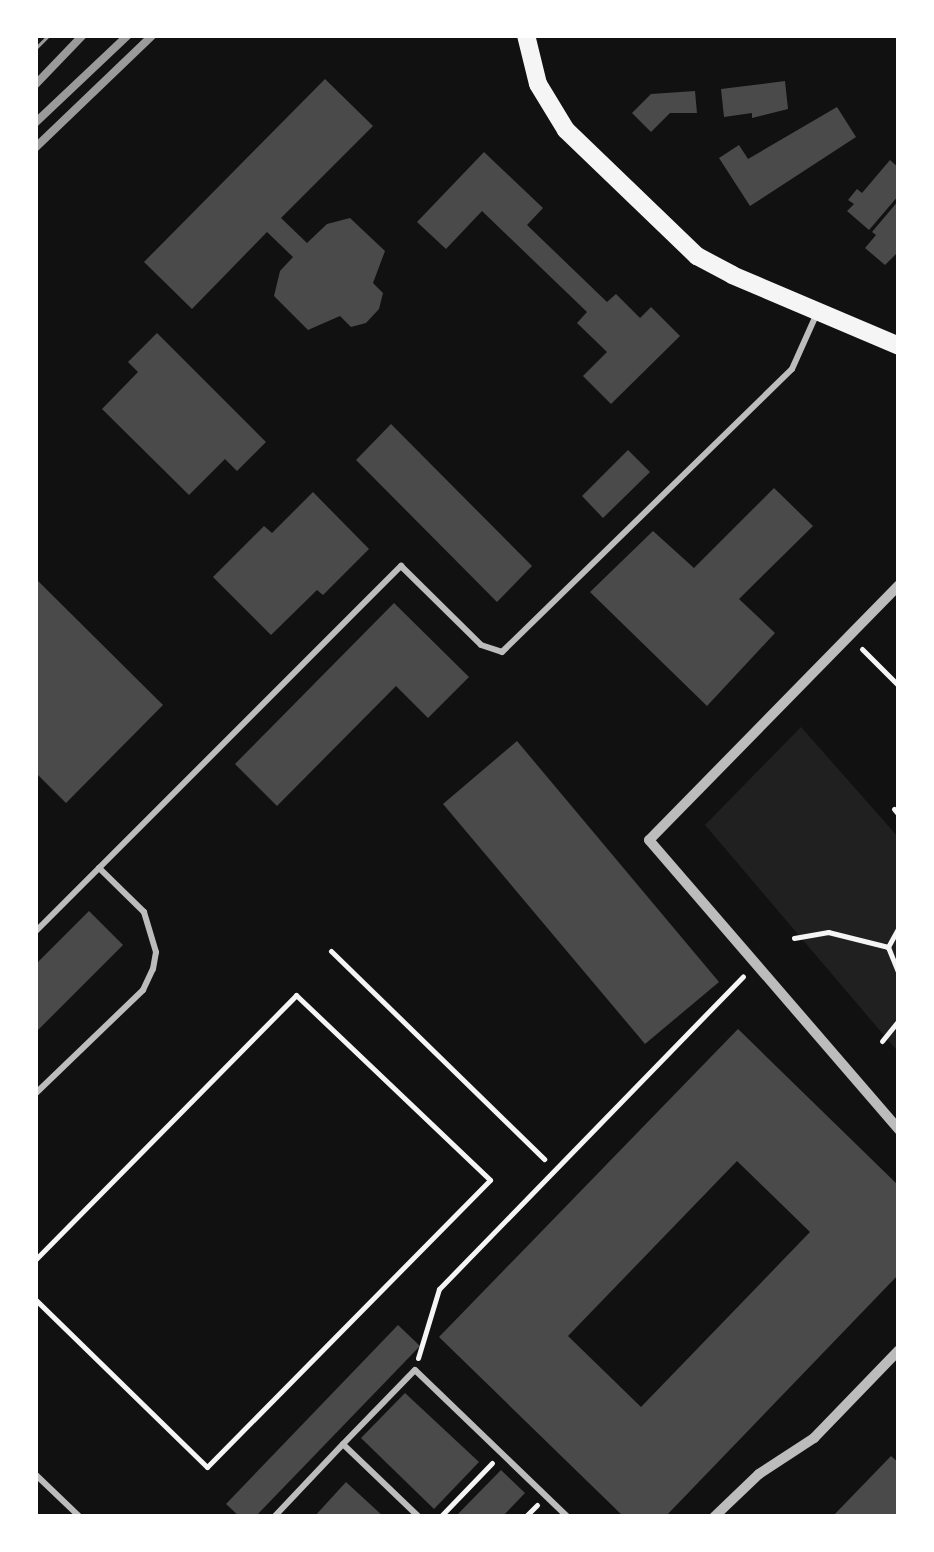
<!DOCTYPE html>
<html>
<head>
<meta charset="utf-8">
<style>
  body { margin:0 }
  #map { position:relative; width:934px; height:1552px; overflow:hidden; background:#111; font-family:Raleway,sans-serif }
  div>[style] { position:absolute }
  .green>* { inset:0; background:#202020 }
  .building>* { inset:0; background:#4a4a4a }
  .path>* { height:5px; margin:-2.5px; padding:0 2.5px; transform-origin:2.5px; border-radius:2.5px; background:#f5f5f5 }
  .service>* { height:6px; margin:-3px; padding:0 3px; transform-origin:3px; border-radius:3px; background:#bcbcbc }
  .minor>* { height:10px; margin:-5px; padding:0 5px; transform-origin:5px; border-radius:5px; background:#bcbcbc }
  .secondary>* { height:18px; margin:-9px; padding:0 9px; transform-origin:9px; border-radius:9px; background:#f5f5f5 }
  .tram>* { height:2.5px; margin:-1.25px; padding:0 1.25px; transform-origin:1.25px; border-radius:1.25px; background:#9a9a9a }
  .rail>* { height:8px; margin:-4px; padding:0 4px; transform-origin:4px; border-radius:4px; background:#9a9a9a }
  span { translate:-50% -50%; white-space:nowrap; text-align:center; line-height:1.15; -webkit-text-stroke:10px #fff; paint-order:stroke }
  .frame { position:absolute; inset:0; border:38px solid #fff; pointer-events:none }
</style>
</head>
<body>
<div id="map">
  <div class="green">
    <div style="clip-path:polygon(801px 727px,899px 838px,899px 1053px,705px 825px)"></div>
  </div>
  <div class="building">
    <div style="clip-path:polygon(325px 79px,373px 126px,281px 218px,307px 243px,327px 224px,350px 218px,385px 251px,373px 283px,383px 293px,379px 309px,366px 323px,351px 327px,340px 316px,308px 330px,274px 296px,280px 271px,293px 257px,267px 232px,192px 309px,144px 262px)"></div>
    <div style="clip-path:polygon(785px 81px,788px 109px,752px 118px,752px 113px,724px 117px,721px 89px)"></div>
    <div style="clip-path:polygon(695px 91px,697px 113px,670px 113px,651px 132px,632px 113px,651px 94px)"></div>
    <div style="clip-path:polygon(837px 107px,856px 137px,750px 206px,719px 158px,739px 145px,748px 159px)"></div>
    <div style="clip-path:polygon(484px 152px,543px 208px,527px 225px,607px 302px,616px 294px,640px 318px,651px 307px,680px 336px,611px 404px,583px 376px,607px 352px,577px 323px,587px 312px,482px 211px,446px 249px,417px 222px)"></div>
    <div style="clip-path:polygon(890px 160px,899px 168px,899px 195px,869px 230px,847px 211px,854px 204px,848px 200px,857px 189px,862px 193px)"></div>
    <div style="clip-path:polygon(899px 200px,899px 251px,885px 265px,865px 248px,876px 235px,872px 232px)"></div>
    <div style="clip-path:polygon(157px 333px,266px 442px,237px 471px,225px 459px,189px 495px,102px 409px,138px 372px,128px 362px)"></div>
    <div style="clip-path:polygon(391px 424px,532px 566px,497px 602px,356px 460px)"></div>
    <div style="clip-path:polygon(628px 450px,650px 472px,603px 518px,582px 496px)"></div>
    <div style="clip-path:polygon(774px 488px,813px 526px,739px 599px,775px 633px,707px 706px,590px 592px,653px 531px,694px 568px)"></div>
    <div style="clip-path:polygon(313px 492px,369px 549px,323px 595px,317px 590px,271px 635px,213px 577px,264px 526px,272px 533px)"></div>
    <div style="clip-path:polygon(35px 578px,163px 705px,66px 803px,35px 772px)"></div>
    <div style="clip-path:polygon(394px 603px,469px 677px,428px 718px,396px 686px,277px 806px,235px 764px)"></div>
    <div style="clip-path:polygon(517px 741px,719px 982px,645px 1044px,443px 804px)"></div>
    <div style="clip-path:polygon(89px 911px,123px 945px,35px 1033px,35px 965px)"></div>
    <div style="clip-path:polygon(evenodd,738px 1029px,899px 1186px,899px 1274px,665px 1517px,624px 1517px,439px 1337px,738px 1029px,737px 1161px,810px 1232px,641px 1407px,568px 1336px,737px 1161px)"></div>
    <div style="clip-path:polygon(398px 1325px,420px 1346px,255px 1517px,240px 1517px,226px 1504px)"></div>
    <div style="clip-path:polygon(405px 1393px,479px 1462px,434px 1509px,361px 1438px)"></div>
    <div style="clip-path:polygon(891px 1456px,899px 1463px,899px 1517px,832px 1517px)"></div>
    <div style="clip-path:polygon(501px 1470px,525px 1493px,502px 1517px,455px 1517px)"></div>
    <div style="clip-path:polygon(346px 1482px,384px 1517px,314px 1517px)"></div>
  </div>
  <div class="path">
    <div style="left:862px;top:649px;width:52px;rotate:45deg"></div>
    <div style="left:894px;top:809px;width:8px;rotate:50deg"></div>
    <div style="left:899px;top:927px;width:23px;rotate:119deg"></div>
    <div style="left:888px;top:947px;width:29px;rotate:68deg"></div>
    <div style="left:794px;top:938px;width:35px;rotate:-10deg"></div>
    <div style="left:828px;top:932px;width:62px;rotate:14deg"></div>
    <div style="left:331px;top:951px;width:298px;rotate:44.3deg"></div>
    <div style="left:882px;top:1041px;width:27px;rotate:-51deg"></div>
    <div style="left:35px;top:1260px;width:372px;rotate:-45.4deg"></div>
    <div style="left:296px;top:995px;width:268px;rotate:43.6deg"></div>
    <div style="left:490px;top:1180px;width:403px;rotate:134.6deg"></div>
    <div style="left:207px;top:1467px;width:240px;rotate:-135.7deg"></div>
    <div style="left:418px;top:1358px;width:72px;rotate:-73.1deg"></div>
    <div style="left:439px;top:1289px;width:436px;rotate:-45.8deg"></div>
    <div style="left:440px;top:1517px;width:75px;rotate:-46.1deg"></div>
    <div style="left:525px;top:1517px;width:17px;rotate:-45deg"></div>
  </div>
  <div class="service">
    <div style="left:35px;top:932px;width:518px;rotate:-45deg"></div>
    <div style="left:401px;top:566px;width:112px;rotate:44.6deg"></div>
    <div style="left:481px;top:645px;width:22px;rotate:18deg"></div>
    <div style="left:502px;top:652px;width:405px;rotate:-44.3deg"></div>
    <div style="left:792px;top:369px;width:61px;rotate:-65.9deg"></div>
    <div style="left:35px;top:1094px;width:150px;rotate:-43.9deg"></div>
    <div style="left:143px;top:990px;width:23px;rotate:-65deg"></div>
    <div style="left:153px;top:969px;width:17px;rotate:-80deg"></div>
    <div style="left:156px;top:952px;width:42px;rotate:-106.7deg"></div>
    <div style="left:144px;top:912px;width:63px;rotate:-135.6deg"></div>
    <div style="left:35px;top:1474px;width:62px;rotate:43.7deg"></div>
    <div style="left:274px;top:1517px;width:100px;rotate:-46.6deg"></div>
    <div style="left:419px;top:1517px;width:105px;rotate:-136.2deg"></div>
    <div style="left:343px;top:1444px;width:103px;rotate:-45.8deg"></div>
    <div style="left:415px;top:1370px;width:212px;rotate:43.9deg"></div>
  </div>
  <div class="minor">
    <div style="left:899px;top:585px;width:357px;rotate:134.4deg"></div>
    <div style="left:649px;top:840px;width:383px;rotate:49.2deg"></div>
    <div style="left:714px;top:1517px;width:62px;rotate:-43.7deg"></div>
    <div style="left:759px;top:1474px;width:66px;rotate:-33.2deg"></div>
    <div style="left:814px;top:1438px;width:122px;rotate:-46deg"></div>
  </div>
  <div class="secondary">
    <div style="left:526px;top:35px;width:50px;rotate:76.2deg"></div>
    <div style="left:538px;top:84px;width:54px;rotate:58.7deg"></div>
    <div style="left:566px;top:130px;width:182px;rotate:43.9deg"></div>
    <div style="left:697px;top:256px;width:40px;rotate:28deg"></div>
    <div style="left:732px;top:275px;width:181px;rotate:23deg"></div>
  </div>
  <div class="tram">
    <div style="left:35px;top:49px;width:20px;rotate:-45deg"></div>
  </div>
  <div class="rail">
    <div style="left:35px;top:85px;width:69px;rotate:-46.2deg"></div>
    <div style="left:35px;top:123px;width:128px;rotate:-43.4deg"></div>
    <div style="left:35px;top:148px;width:163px;rotate:-43.8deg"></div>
  </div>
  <div class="frame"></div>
</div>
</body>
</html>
